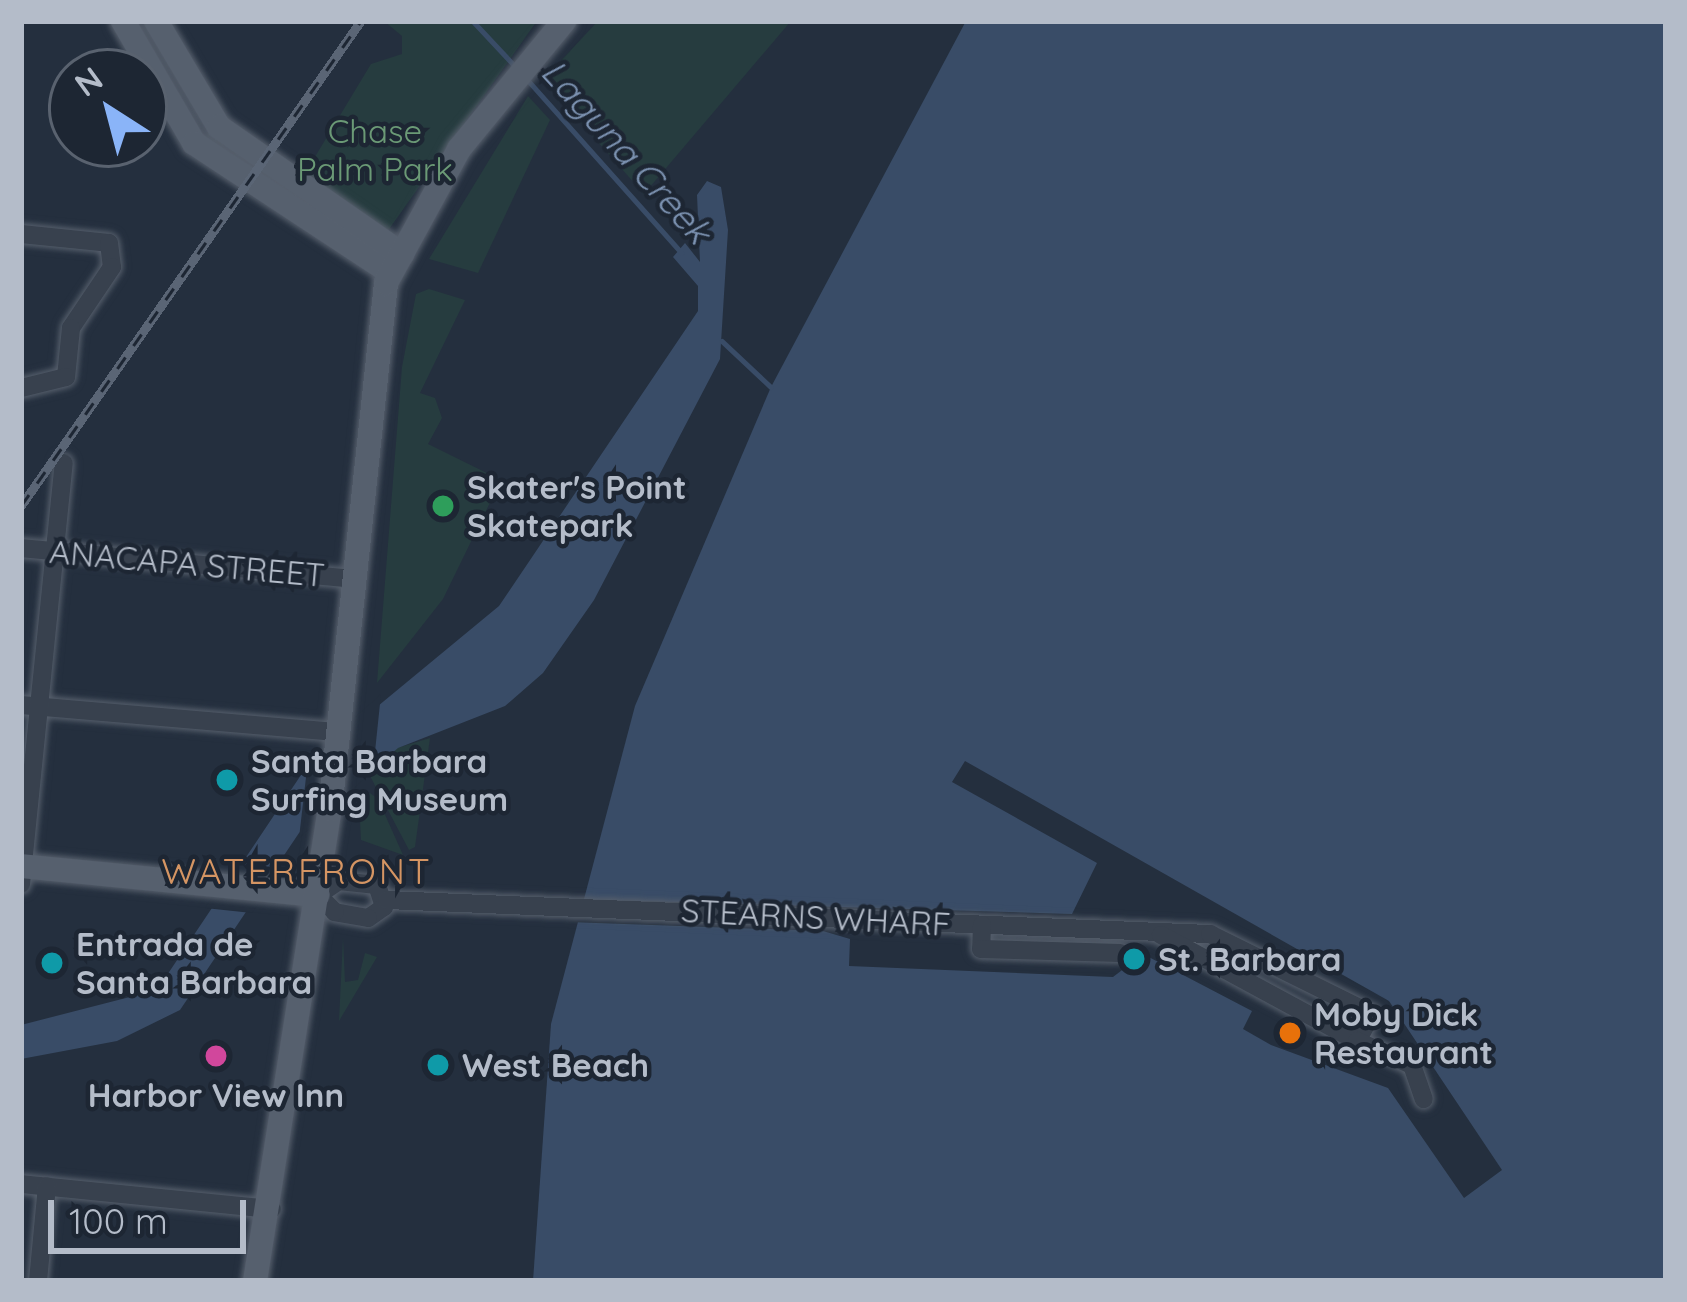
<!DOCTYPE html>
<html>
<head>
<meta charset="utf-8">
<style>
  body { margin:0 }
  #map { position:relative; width:1687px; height:1302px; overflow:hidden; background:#242f3e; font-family:Quicksand,sans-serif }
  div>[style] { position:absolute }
  .green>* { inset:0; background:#263c3f }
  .water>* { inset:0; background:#394c67 }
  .pier>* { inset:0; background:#242f3e }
  .stream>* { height:4.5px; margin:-2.25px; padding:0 2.25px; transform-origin:2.25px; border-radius:2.25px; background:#394c67 }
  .roads { filter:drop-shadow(0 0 3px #565f6c) drop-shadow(0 0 3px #565f6c) }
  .minor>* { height:18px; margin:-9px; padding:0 9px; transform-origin:9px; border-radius:9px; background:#38414e }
  .major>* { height:24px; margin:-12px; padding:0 12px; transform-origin:12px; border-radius:12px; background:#56606e }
  .rail>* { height:9px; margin-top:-4.5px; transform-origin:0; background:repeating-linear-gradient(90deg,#1d2633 0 14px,#5a6575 0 28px); box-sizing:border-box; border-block:3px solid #5a6575 }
  .dots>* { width:33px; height:33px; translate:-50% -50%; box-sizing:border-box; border:6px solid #1d2633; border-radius:50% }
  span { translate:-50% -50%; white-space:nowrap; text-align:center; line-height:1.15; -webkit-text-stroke:9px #1d2633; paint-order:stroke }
  .park-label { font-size:33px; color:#6b9a76 }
  .poi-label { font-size:33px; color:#b4bcc9; font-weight:700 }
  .left { translate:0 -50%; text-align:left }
  .street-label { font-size:33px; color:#b4bcc9 }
  .water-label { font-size:36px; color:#7c92b1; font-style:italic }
  .neighbourhood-label { font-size:36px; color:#d59563; letter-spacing:3px }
  .frame { position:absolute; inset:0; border:24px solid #b4bcc9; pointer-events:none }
  .north { position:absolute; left:48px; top:48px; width:120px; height:120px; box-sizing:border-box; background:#1d2633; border:3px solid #59626f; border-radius:50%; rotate:324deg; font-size:33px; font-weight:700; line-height:48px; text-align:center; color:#b4bcc9 }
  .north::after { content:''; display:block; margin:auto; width:42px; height:54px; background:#8ab4f8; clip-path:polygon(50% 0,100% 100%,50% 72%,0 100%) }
  .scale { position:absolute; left:48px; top:1200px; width:198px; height:54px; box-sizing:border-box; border:6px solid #b4bcc9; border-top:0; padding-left:15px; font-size:36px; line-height:42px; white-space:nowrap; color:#b4bcc9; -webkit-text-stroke:9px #1d2633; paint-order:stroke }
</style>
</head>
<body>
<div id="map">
  <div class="green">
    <div style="clip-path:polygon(384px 21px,537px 21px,387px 232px,304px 175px,371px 64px,402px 54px,402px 36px)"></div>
    <div style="clip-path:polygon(598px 21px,791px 21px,644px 194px,543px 80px)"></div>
    <div style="clip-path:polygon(528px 96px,550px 120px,478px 273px,429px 259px)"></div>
    <div style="clip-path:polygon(429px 289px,465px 300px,420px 393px,435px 398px,442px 418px,428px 444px,501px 480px,443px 599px,377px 683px,402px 367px,416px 294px)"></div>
    <div style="clip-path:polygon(430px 738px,415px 847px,409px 850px,370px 776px,397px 748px)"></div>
    <div style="clip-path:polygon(370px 793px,378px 799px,403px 855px,361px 840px,359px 800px)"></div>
    <div style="clip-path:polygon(343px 937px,345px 982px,358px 980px,365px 953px,377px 957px,339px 1021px)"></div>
  </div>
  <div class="water">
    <div style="clip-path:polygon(966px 21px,1666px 21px,1666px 1281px,533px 1281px,551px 1024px,635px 706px,771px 387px)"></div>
    <div style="clip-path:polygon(707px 181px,721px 187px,728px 230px,720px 359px,594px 600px,543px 673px,505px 706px,398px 748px,299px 833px,180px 1010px,117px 1041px,21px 1059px,21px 1025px,157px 990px,309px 763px,499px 606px,698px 311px,698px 286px,673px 257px,685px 243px,700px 262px,697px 195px)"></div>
  </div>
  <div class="pier">
    <div style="clip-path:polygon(381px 694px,373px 771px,299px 838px,308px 760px)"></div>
    <div style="clip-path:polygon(965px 761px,1389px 1001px,1502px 1170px,1464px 1198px,1388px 1088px,1271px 1045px,1243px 1029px,1252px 1011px,1143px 954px,1113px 977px,849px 966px,850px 939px,823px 931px,568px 922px,575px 899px,1072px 914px,1097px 863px,952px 782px)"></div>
    <div style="clip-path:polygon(233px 863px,283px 869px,252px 913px,205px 908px)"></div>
  </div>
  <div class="stream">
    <div style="left:473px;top:21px;width:60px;rotate:47deg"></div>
    <div style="left:526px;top:78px;width:234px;rotate:48.3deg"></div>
    <div style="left:722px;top:341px;width:67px;rotate:43.2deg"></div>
  </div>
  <div class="roads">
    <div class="minor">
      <div style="left:21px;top:234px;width:88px;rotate:5.8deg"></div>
      <div style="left:109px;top:243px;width:24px;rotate:83deg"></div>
      <div style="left:112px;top:267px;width:73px;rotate:123.9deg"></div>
      <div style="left:71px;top:328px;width:49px;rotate:95.8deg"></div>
      <div style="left:66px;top:377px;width:46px;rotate:166.3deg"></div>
      <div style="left:21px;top:548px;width:333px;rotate:5.3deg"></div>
      <div style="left:21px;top:705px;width:316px;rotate:4.9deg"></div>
      <div style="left:339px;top:881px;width:38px;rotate:6deg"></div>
      <div style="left:377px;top:885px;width:23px;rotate:72deg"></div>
      <div style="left:384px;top:907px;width:19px;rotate:145deg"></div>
      <div style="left:368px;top:918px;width:34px;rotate:-170deg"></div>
      <div style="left:335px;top:912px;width:24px;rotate:-135deg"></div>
      <div style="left:318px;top:895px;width:25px;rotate:-34deg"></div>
      <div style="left:21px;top:884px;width:423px;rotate:-84.2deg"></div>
      <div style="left:387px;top:900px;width:824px;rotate:2.37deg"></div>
      <div style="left:1210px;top:934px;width:181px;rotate:26.3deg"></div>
      <div style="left:1372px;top:1014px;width:31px;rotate:119deg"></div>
      <div style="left:1357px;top:1041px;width:223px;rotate:-151.6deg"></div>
      <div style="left:982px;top:925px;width:24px;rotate:92deg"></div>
      <div style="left:981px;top:949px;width:139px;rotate:1.6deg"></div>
      <div style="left:1357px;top:1041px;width:60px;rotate:23.6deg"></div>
      <div style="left:1412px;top:1065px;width:36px;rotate:71deg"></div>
      <div style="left:21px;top:1184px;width:252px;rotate:5.7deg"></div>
      <div style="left:38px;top:1281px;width:95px;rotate:-84.6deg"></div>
    </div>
    <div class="major">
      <div style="left:123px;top:21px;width:141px;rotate:59.8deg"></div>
      <div style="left:194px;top:143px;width:235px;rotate:33.4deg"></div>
      <div style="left:156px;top:21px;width:123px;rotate:59.3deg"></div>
      <div style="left:219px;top:127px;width:223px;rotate:34.8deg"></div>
      <div style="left:21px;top:866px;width:298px;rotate:5.6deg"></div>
      <div style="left:255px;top:1281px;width:477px;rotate:-81deg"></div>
      <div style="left:330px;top:810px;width:530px;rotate:-83.93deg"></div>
      <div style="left:386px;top:283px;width:153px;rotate:-61.4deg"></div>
      <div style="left:459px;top:149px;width:166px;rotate:-50.6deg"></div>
    </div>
  </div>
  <div class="rail">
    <div style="left:21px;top:506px;width:592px;rotate:-54.97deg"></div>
  </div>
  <div class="dots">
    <div style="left:443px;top:506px;background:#2e9e5b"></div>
    <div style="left:227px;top:780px;background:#0f9aa8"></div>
    <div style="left:1134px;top:959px;background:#0f9aa8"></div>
    <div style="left:52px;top:963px;background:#0f9aa8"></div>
    <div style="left:1290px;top:1033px;background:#e8710a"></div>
    <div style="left:216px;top:1056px;background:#d1479c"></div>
    <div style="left:438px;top:1065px;background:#0f9aa8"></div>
  </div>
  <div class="park-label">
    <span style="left:375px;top:150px">Chase<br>Palm Park</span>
  </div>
  <div class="poi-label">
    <span class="left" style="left:467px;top:506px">Skater's Point<br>Skatepark</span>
    <span class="left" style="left:251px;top:780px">Santa Barbara<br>Surfing Museum</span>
    <span class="left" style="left:76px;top:963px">Entrada de<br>Santa Barbara</span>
    <span class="left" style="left:1158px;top:959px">St. Barbara</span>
    <span class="left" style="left:1314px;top:1033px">Moby Dick<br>Restaurant</span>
    <span class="left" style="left:462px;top:1065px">West Beach</span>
    <span style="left:216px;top:1095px">Harbor View Inn</span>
  </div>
  <div class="street-label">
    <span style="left:187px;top:563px;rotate:5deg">ANACAPA STREET</span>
    <span style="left:816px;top:917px;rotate:3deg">STEARNS WHARF</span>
  </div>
  <div class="water-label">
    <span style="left:627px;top:151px;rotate:48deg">Laguna Creek</span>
  </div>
  <div class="neighbourhood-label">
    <span style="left:297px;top:871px">WATERFRONT</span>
  </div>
  <div class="frame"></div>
  <div class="north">N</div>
  <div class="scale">100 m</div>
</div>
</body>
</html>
